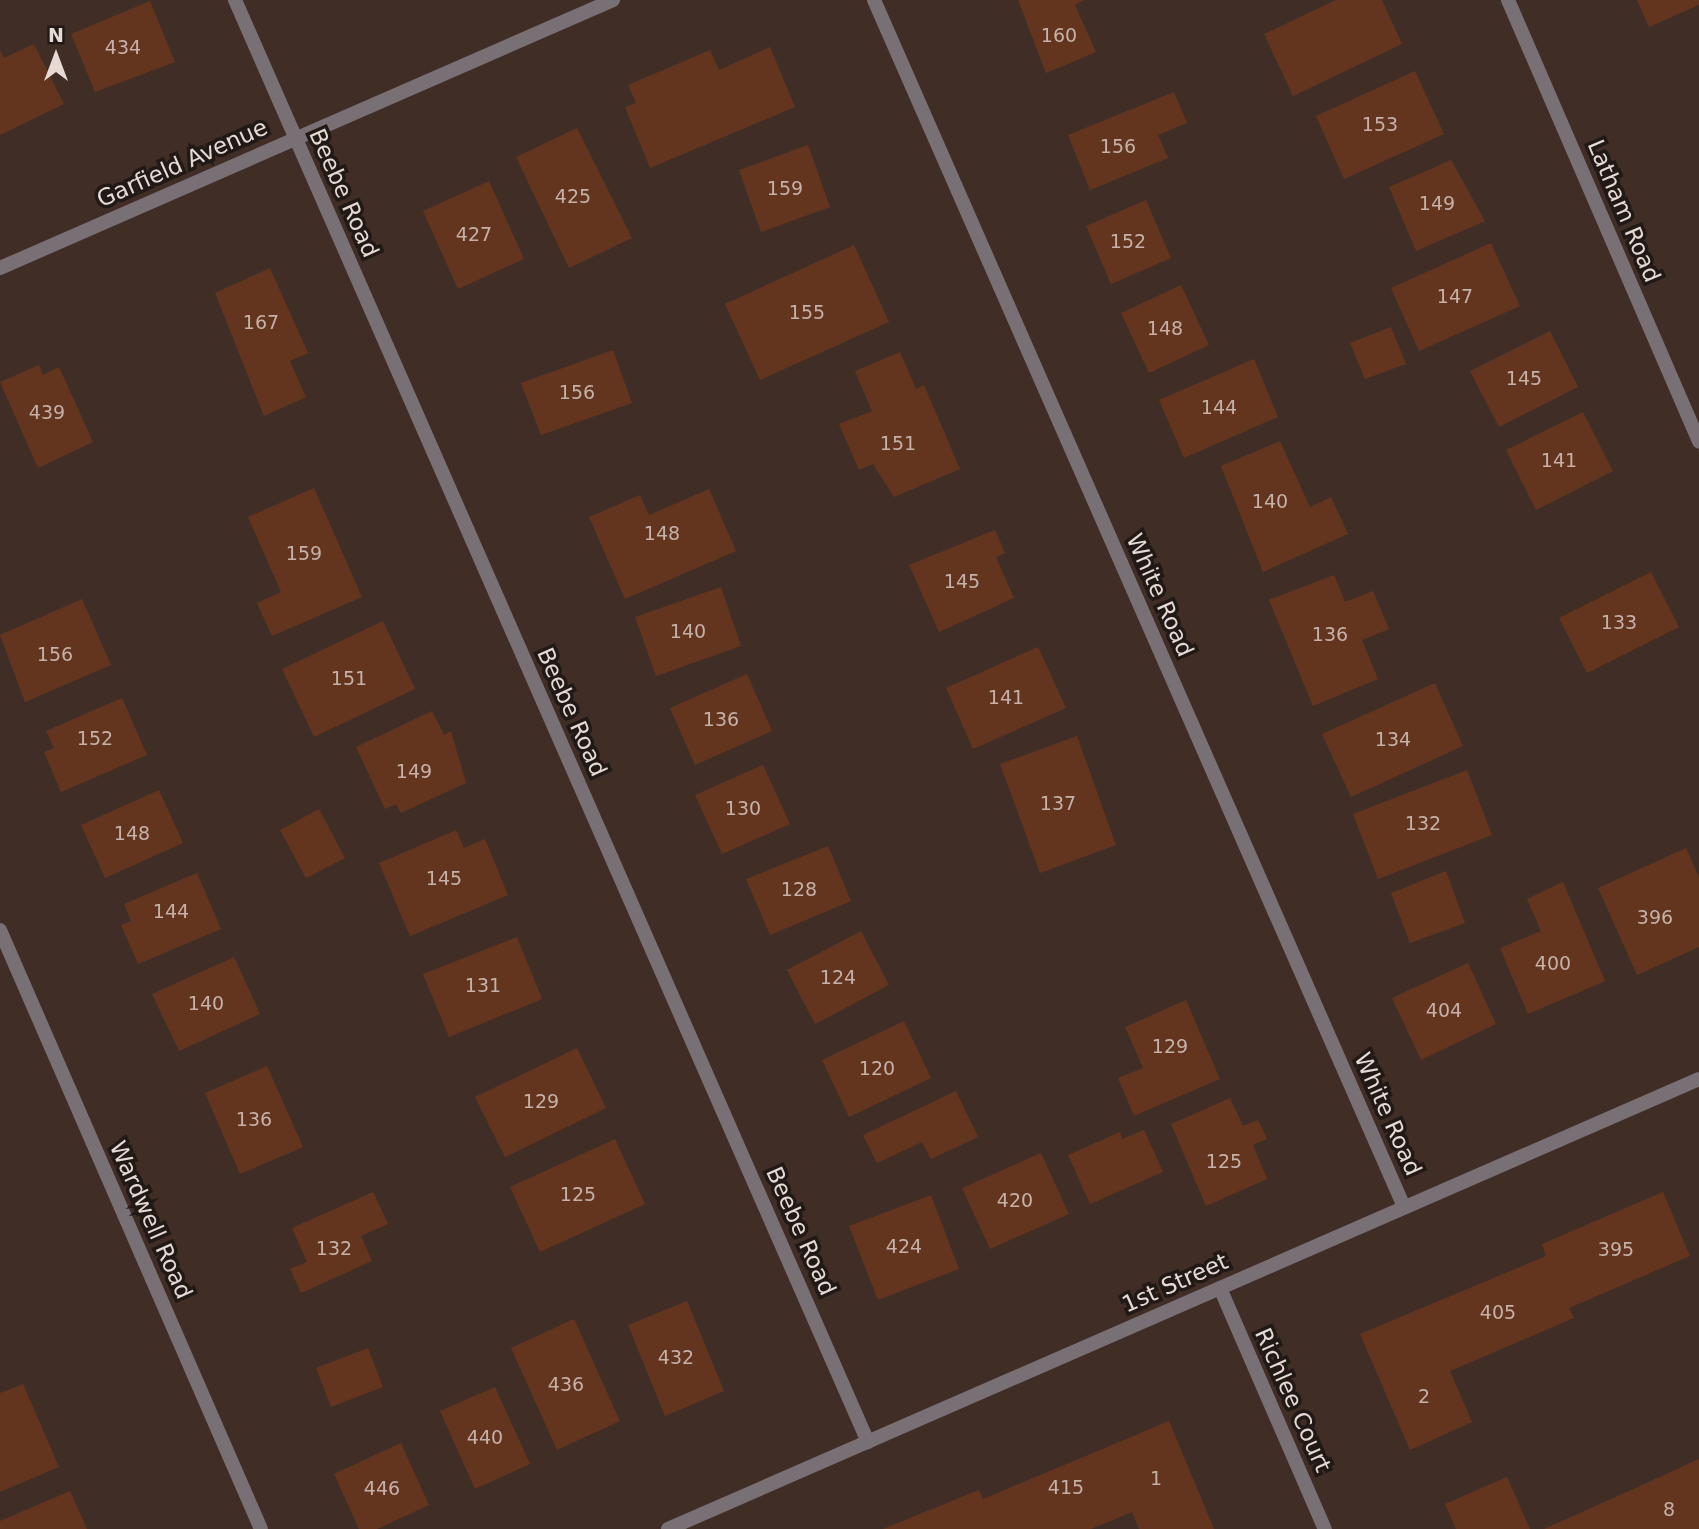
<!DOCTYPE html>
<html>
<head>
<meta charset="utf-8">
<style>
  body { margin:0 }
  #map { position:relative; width:1699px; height:1529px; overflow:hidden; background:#402e26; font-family:"DejaVu Sans",sans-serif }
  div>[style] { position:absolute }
  .building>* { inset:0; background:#63351f }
  .minor>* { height:14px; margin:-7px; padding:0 7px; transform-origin:7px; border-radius:7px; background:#797076 }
  .tertiary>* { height:14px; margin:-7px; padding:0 7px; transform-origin:7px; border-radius:7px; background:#797076 }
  span { translate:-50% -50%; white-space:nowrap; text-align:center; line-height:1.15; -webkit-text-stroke:7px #211915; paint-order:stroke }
  .number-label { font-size:19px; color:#c5b1a8 }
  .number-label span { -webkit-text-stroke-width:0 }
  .street-label { font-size:23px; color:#e6dad5 }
  .north { position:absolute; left:21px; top:21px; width:70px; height:70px; -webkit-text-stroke:5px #211915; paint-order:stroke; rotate:0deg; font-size:19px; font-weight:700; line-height:28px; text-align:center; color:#e6dad5 }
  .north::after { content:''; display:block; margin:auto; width:24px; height:32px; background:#e6dad5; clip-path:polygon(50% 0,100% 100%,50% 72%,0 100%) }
</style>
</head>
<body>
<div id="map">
  <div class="building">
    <div style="clip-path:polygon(1018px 0,1085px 0,1075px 5px,1096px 52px,1046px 73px)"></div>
    <div style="clip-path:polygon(1336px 0,1382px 0,1402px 44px,1293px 96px,1264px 34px)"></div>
    <div style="clip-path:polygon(1637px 0,1699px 0,1699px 5px,1649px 27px)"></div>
    <div style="clip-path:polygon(150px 1px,175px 62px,95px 92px,71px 34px)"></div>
    <div style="clip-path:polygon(34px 44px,64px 104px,0 135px,0 50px,4px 58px)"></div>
    <div style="clip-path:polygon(770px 47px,795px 107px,650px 168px,625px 107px,636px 103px,628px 85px,710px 50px,719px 70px)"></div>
    <div style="clip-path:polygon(1415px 71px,1444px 134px,1344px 179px,1316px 116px)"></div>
    <div style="clip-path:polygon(1174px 92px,1187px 123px,1158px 135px,1168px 158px,1090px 190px,1068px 135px)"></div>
    <div style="clip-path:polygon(577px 128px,632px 238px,569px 268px,516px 157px)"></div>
    <div style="clip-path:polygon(808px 145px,830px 207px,761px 232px,739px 170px)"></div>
    <div style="clip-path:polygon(1451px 160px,1485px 221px,1416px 251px,1389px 187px)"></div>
    <div style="clip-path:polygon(489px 181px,524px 259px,458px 289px,423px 211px)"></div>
    <div style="clip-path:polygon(1146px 200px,1171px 258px,1111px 284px,1086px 226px)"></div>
    <div style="clip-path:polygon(1491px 243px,1520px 306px,1419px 351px,1391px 288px)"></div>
    <div style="clip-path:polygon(854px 245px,889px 322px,760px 380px,725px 304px)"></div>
    <div style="clip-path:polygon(270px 268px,308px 353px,290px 361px,306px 397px,264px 416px,215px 293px)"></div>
    <div style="clip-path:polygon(1181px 285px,1209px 345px,1149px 373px,1121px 313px)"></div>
    <div style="clip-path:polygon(1391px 327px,1406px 364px,1365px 379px,1350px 343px)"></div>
    <div style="clip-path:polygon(1550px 331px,1578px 387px,1499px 427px,1470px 371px)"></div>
    <div style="clip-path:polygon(613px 350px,632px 403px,541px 435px,521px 383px)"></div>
    <div style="clip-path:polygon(900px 352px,916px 389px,924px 385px,960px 469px,894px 497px,873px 464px,859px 470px,839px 424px,872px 411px,855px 371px)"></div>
    <div style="clip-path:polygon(1254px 359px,1278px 417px,1184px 458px,1159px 400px)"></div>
    <div style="clip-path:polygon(39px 365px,43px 375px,59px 367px,93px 442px,38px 468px,0 382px)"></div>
    <div style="clip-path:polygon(1583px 412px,1613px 471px,1536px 510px,1506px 450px)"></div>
    <div style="clip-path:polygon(1280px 441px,1310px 507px,1331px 497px,1348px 534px,1263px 572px,1221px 466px)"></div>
    <div style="clip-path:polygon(314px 488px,362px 597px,272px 636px,257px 603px,281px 592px,248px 517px)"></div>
    <div style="clip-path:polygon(709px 489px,736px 551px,625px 599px,589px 517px,640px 495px,649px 515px)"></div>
    <div style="clip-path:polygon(995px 530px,1005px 553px,996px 557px,1014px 598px,939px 632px,909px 565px)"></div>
    <div style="clip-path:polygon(1651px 572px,1679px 627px,1587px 673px,1559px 618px)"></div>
    <div style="clip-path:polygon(1334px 575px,1345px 602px,1373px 591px,1389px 629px,1362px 640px,1378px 679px,1313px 706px,1269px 600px)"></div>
    <div style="clip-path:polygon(721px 587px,741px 646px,656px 676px,635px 617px)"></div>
    <div style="clip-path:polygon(82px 599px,111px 665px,25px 702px,0 635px)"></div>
    <div style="clip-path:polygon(383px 621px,415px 689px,314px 737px,282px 669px)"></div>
    <div style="clip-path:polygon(1038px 647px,1066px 708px,973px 749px,946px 688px)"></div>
    <div style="clip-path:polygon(747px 674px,772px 731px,695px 765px,670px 708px)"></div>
    <div style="clip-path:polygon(1435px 683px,1463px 746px,1351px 797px,1322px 734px)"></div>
    <div style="clip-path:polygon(122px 698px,147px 755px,61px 792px,44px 752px,54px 748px,46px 731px)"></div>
    <div style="clip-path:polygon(432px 711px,444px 735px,451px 731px,466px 783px,401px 813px,396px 804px,385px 809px,356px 747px)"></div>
    <div style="clip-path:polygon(1077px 736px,1116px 845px,1040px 873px,1000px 764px)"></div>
    <div style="clip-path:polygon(763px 765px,790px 824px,722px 854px,695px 795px)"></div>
    <div style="clip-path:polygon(1467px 770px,1492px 835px,1378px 879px,1353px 814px)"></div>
    <div style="clip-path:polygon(159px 790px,183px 843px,105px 878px,81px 825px)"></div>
    <div style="clip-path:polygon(319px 809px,345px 858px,306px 878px,280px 830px)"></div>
    <div style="clip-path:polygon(456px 830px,464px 848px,485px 839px,508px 895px,410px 936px,379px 863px)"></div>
    <div style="clip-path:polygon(828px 846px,851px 901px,770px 935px,746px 879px)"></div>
    <div style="clip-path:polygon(1686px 848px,1699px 877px,1699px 947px,1637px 975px,1598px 888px)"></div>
    <div style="clip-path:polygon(1446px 871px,1465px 923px,1410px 943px,1391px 893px)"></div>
    <div style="clip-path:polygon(197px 873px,221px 929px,138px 964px,121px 925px,131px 921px,124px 904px)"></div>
    <div style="clip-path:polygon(1563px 882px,1605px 981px,1528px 1014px,1500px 948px,1541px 931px,1527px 899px)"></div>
    <div style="clip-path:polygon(861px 931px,889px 985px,815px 1024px,787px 970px)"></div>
    <div style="clip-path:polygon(517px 937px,542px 999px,449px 1037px,423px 974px)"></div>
    <div style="clip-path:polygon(234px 957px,260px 1014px,179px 1051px,152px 994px)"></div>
    <div style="clip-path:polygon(1468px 963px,1496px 1024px,1421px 1060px,1392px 998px)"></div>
    <div style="clip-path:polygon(1186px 1000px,1220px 1079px,1134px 1116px,1118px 1078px,1143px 1068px,1125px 1027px)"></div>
    <div style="clip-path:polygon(904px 1021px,931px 1078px,849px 1117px,822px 1060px)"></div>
    <div style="clip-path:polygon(577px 1048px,606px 1108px,505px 1157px,475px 1097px)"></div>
    <div style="clip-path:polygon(267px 1066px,303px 1147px,240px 1174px,205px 1093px)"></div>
    <div style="clip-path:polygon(956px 1091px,978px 1137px,931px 1159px,922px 1142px,877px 1163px,863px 1135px)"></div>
    <div style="clip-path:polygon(1230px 1098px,1243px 1126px,1258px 1120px,1267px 1139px,1253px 1145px,1267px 1179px,1206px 1206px,1171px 1124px)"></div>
    <div style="clip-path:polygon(1144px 1130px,1163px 1172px,1090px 1204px,1068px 1155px,1120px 1132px,1122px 1139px)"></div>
    <div style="clip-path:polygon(615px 1139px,645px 1204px,540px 1252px,510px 1187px)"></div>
    <div style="clip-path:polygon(1041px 1153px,1069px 1214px,990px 1249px,962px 1188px)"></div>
    <div style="clip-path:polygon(373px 1192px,388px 1224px,361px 1236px,372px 1261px,301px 1293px,290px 1269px,307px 1262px,292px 1228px)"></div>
    <div style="clip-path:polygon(1663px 1192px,1690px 1256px,1569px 1308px,1574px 1318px,1450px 1371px,1472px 1422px,1410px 1450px,1360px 1334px,1546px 1256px,1542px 1244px)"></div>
    <div style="clip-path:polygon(931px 1195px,959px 1269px,878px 1300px,849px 1226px)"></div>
    <div style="clip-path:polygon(687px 1301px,724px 1391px,665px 1416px,628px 1325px)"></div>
    <div style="clip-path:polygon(574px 1319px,620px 1421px,557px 1450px,511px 1348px)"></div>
    <div style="clip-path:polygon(368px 1348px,383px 1387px,331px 1407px,316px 1368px)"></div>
    <div style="clip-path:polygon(23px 1384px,59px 1467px,0 1492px,0 1393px)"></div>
    <div style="clip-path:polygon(495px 1387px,530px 1464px,475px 1489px,440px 1411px)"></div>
    <div style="clip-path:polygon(1169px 1421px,1214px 1529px,1139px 1529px,1132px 1512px,1091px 1529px,883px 1529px,979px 1490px,983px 1499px)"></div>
    <div style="clip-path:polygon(401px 1443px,429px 1505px,377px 1529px,359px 1529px,334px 1474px)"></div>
    <div style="clip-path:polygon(1699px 1459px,1699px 1529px,1544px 1529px,1629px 1491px)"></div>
    <div style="clip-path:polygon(1507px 1477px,1530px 1529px,1456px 1529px,1445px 1504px)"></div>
    <div style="clip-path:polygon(70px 1491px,87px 1529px,0 1529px,0 1521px)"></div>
  </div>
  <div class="minor">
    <div style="left:235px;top:0;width:1575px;rotate:66.3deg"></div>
    <div style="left:874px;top:0;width:1318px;rotate:66.29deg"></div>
    <div style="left:1508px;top:0;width:481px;rotate:66.6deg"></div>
    <div style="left:0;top:268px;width:669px;rotate:-23.61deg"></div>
    <div style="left:0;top:930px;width:653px;rotate:66.46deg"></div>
    <div style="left:1220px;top:1288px;width:263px;rotate:66.5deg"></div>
  </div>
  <div class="tertiary">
    <div style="left:668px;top:1529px;width:1125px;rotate:-23.58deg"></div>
  </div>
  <div class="number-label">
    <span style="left:1059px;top:36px">160</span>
    <span style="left:123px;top:48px">434</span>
    <span style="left:1380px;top:125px">153</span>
    <span style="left:1118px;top:147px">156</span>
    <span style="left:785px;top:189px">159</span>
    <span style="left:573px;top:197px">425</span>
    <span style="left:1437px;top:204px">149</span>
    <span style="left:474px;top:235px">427</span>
    <span style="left:1128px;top:242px">152</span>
    <span style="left:1455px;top:297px">147</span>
    <span style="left:807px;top:313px">155</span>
    <span style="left:261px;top:323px">167</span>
    <span style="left:1165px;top:329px">148</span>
    <span style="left:1524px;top:379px">145</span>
    <span style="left:577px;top:393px">156</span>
    <span style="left:1219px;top:408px">144</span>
    <span style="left:47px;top:413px">439</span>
    <span style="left:898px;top:444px">151</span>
    <span style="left:1559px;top:461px">141</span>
    <span style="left:1270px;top:502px">140</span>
    <span style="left:662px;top:534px">148</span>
    <span style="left:304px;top:554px">159</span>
    <span style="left:962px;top:582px">145</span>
    <span style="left:1619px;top:623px">133</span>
    <span style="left:688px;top:632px">140</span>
    <span style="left:1330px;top:635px">136</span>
    <span style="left:55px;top:655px">156</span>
    <span style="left:349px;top:679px">151</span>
    <span style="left:1006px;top:698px">141</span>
    <span style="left:721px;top:720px">136</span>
    <span style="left:95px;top:739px">152</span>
    <span style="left:1393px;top:740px">134</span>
    <span style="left:414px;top:772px">149</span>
    <span style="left:1058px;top:804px">137</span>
    <span style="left:743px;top:809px">130</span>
    <span style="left:1423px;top:824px">132</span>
    <span style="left:132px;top:834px">148</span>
    <span style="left:444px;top:879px">145</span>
    <span style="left:799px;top:890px">128</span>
    <span style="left:171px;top:912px">144</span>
    <span style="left:1655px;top:918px">396</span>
    <span style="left:1553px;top:964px">400</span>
    <span style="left:838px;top:978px">124</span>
    <span style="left:483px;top:986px">131</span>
    <span style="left:206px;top:1004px">140</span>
    <span style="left:1444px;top:1011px">404</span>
    <span style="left:1170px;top:1047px">129</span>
    <span style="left:877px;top:1069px">120</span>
    <span style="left:541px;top:1102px">129</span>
    <span style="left:254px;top:1120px">136</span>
    <span style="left:1224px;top:1162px">125</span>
    <span style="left:578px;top:1195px">125</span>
    <span style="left:1015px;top:1201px">420</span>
    <span style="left:904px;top:1247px">424</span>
    <span style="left:334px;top:1249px">132</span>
    <span style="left:1616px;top:1250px">395</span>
    <span style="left:1498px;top:1313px">405</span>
    <span style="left:676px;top:1358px">432</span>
    <span style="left:566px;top:1385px">436</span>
    <span style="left:1424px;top:1397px">2</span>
    <span style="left:485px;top:1438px">440</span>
    <span style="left:1156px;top:1479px">1</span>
    <span style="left:1066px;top:1488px">415</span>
    <span style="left:382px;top:1489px">446</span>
    <span style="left:1669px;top:1510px">8</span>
  </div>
  <div class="street-label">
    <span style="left:182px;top:163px;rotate:-24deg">Garfield Avenue</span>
    <span style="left:344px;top:193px;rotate:66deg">Beebe Road</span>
    <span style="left:1624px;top:211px;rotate:67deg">Latham Road</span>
    <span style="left:1160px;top:595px;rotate:66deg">White Road</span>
    <span style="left:572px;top:712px;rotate:66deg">Beebe Road</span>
    <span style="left:1388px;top:1114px;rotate:66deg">White Road</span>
    <span style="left:151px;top:1220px;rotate:66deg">Wardwell Road</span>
    <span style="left:801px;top:1231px;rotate:66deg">Beebe Road</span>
    <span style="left:1175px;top:1283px;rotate:-24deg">1st Street</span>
    <span style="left:1293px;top:1400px;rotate:66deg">Richlee Court</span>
  </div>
  <div class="north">N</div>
</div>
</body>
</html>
